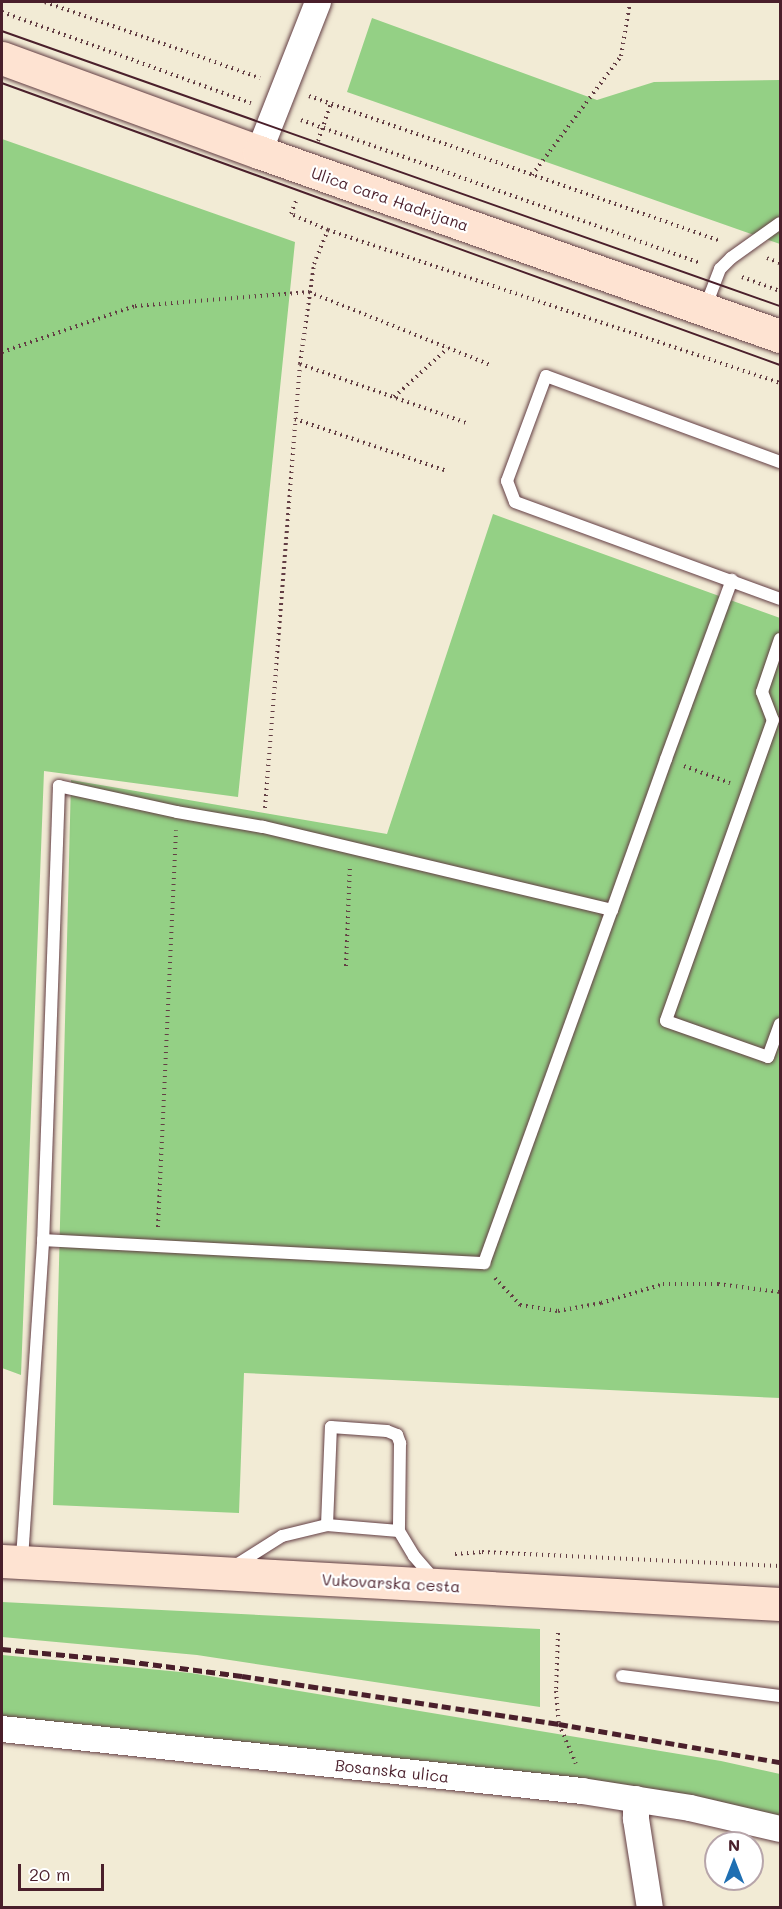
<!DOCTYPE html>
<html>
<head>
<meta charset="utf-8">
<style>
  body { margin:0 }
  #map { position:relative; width:782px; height:1909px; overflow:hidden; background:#f2ebd5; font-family:Mali,sans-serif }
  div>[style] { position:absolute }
  .green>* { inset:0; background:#94d085 }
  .path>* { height:4px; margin-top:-2px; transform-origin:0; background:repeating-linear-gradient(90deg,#633e44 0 1.5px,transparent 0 6px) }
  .roads { filter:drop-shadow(0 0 2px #633e44) drop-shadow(0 0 2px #633e44) }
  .lane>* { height:12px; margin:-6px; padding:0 6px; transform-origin:6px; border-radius:6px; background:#fff }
  .street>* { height:26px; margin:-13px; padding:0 13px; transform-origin:13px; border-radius:13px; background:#fff }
  .secondary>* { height:33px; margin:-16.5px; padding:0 16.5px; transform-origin:16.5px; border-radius:16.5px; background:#fee3d2 }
  .tram>* { height:1.5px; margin:-0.75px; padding:0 0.75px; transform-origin:0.75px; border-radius:0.75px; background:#4a1f2b }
  .rail>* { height:4.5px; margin-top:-2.25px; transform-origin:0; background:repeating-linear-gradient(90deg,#4a1f2b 0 9px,transparent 0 13.5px) }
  span { translate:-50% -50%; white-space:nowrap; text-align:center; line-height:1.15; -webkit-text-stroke:4.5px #fff; paint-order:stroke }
  .street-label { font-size:16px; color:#4a1f2b }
  .frame { position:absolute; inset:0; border:3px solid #4a1f2b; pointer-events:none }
  .north { position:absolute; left:704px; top:1831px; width:60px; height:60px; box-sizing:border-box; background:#fff; border:2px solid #b7a5aa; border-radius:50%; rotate:0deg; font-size:16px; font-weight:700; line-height:24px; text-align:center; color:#4a1f2b }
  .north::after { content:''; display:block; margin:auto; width:21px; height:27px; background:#1f6fb2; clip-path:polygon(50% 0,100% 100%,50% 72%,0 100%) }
  .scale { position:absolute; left:18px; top:1864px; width:86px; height:27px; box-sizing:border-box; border:3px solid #4a1f2b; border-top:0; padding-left:8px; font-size:18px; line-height:21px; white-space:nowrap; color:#4a1f2b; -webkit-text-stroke:4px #fff; paint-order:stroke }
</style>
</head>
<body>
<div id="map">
  <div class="green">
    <div style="clip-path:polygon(372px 18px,597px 100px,654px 82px,780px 80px,780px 244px,347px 92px)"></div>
    <div style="clip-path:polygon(2px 139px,295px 242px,238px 797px,44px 771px,21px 1375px,2px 1368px)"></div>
    <div style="clip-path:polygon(493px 514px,780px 618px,780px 1398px,244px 1373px,239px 1513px,53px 1505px,71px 780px,387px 834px)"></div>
    <div style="clip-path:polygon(2px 1602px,540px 1629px,540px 1707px,197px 1655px,2px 1637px)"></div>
    <div style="clip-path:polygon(2px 1655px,191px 1673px,721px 1761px,780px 1774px,780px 1817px,714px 1800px,580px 1778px,260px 1746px,2px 1717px)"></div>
  </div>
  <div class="path">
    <div style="left:45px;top:2px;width:228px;rotate:19.5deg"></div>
    <div style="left:2px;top:12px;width:265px;rotate:20.1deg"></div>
    <div style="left:309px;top:96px;width:436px;rotate:19.4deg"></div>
    <div style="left:301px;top:120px;width:425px;rotate:19.7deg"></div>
    <div style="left:318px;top:141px;width:39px;rotate:-71deg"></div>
    <div style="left:532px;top:175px;width:149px;rotate:-53.2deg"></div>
    <div style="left:621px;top:56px;width:55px;rotate:-80.5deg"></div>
    <div style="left:328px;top:230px;width:477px;rotate:18.7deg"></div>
    <div style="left:767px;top:258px;width:14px;rotate:21deg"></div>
    <div style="left:742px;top:277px;width:40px;rotate:20.2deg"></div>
    <div style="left:2px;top:352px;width:141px;rotate:-19.1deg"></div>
    <div style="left:135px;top:306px;width:175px;rotate:-4.6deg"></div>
    <div style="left:309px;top:292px;width:196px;rotate:21.9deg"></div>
    <div style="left:300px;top:364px;width:177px;rotate:19.5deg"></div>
    <div style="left:394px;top:397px;width:72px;rotate:-42.2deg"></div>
    <div style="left:295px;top:419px;width:161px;rotate:18.9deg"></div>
    <div style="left:684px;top:766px;width:49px;rotate:20.3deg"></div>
    <div style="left:265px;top:808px;width:445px;rotate:-85.5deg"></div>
    <div style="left:300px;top:364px;width:101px;rotate:-82deg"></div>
    <div style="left:314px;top:264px;width:37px;rotate:-68deg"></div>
    <div style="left:328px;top:230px;width:40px;rotate:-156.6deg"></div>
    <div style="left:291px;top:214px;width:17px;rotate:-69deg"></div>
    <div style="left:346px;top:966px;width:99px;rotate:-87.7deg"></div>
    <div style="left:158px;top:1227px;width:397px;rotate:-87.4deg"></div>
    <div style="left:495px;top:1278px;width:37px;rotate:47deg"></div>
    <div style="left:520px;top:1305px;width:38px;rotate:9deg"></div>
    <div style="left:558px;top:1311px;width:44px;rotate:-10.5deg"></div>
    <div style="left:601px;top:1303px;width:65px;rotate:-17deg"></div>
    <div style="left:663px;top:1284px;width:55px"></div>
    <div style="left:718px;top:1284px;width:63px;rotate:7.4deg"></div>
    <div style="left:455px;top:1554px;width:27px;rotate:-4deg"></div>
    <div style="left:482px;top:1552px;width:298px;rotate:2.7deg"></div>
    <div style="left:558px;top:1633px;width:58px;rotate:92deg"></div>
    <div style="left:556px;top:1691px;width:33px;rotate:85deg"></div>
    <div style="left:559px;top:1724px;width:43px;rotate:67deg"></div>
  </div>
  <div class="roads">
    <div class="lane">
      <div style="left:705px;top:308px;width:42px;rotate:-69deg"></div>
      <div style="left:720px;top:269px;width:16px;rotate:-45deg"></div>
      <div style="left:731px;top:258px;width:60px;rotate:-35.5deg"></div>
      <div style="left:780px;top:462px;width:249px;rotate:-159.8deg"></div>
      <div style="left:546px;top:376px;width:112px;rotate:110.4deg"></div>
      <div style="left:507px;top:481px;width:22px;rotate:69deg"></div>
      <div style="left:515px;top:502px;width:282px;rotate:20.1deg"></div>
      <div style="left:780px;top:639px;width:56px;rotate:108.8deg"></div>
      <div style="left:762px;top:692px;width:30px;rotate:69deg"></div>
      <div style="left:773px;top:720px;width:319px;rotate:109.6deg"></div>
      <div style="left:666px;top:1021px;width:108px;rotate:19.4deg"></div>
      <div style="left:768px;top:1057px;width:35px;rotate:-70deg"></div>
      <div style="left:612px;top:910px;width:359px;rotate:-166.6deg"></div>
      <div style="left:263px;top:827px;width:87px;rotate:-170.1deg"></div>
      <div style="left:177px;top:812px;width:121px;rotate:-167.6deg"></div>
      <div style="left:59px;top:786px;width:454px;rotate:92deg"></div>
      <div style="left:43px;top:1240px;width:442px;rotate:3deg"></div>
      <div style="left:484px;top:1263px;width:375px;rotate:-70.1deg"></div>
      <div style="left:612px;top:910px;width:160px;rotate:-70.3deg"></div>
      <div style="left:666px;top:759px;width:191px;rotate:-69.8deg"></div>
      <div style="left:327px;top:1525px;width:98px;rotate:-87.7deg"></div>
      <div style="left:331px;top:1427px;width:56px;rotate:4.1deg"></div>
      <div style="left:387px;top:1431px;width:11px;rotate:22deg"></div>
      <div style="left:397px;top:1435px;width:9px;rotate:69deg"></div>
      <div style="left:400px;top:1443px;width:88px;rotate:90.7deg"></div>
      <div style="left:22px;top:1559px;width:320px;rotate:-86.2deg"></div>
      <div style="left:233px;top:1567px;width:58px;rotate:-32.3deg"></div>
      <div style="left:282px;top:1536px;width:46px;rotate:-13.7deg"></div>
      <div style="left:327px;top:1525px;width:72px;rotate:4.8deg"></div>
      <div style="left:399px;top:1531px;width:29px;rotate:59deg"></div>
      <div style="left:414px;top:1556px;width:32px;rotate:49deg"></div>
      <div style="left:622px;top:1676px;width:159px;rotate:7.2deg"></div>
    </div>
    <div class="street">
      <div style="left:259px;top:152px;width:161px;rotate:-68.5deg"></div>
      <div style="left:2px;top:1729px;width:583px;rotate:6.1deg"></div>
      <div style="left:582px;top:1791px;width:109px;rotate:8.9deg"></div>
      <div style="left:690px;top:1808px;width:92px;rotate:13.1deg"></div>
      <div style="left:636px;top:1799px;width:20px;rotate:90deg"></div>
      <div style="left:636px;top:1819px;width:90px;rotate:81.1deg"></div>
    </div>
    <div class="secondary">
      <div style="left:2px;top:58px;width:274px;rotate:20.1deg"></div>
      <div style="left:259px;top:152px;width:553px;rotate:19.45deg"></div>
      <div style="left:2px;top:1561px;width:779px;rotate:3.16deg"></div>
    </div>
  </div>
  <div class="tram">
    <div style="left:2px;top:31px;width:825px;rotate:19.47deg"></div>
    <div style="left:2px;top:83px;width:828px;rotate:19.92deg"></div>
  </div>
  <div class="rail">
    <div style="left:2px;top:1649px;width:125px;rotate:5.5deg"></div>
    <div style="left:126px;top:1661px;width:117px;rotate:7.4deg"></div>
    <div style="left:242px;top:1676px;width:321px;rotate:8.6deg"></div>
    <div style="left:559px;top:1724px;width:224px;rotate:9.8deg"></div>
  </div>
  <div class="street-label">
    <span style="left:390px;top:199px;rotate:19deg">Ulica cara Hadrijana</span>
    <span style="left:391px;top:1583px;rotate:3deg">Vukovarska cesta</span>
    <span style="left:392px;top:1771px;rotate:6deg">Bosanska ulica</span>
  </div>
  <div class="frame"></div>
  <div class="north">N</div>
  <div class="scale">20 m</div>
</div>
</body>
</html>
